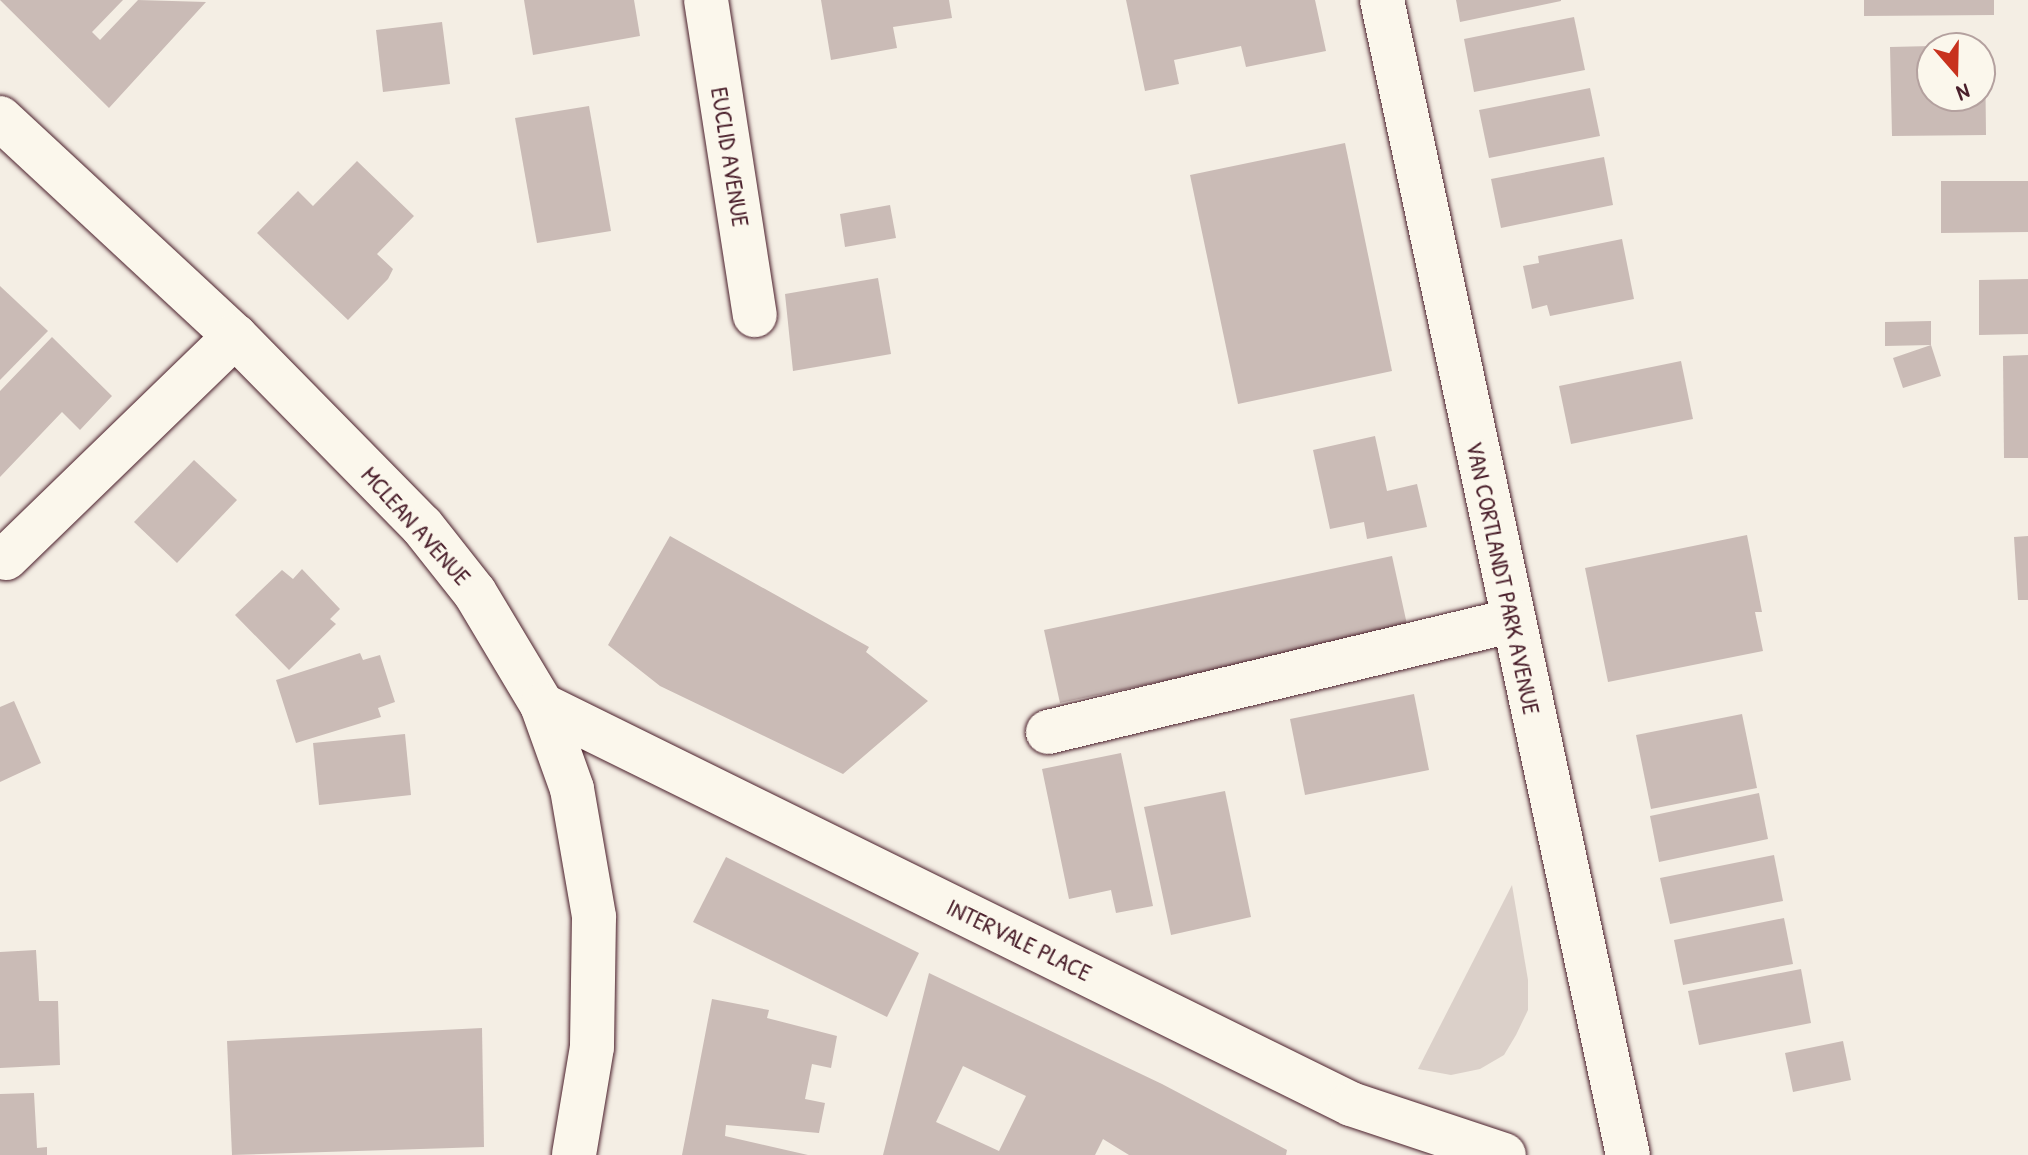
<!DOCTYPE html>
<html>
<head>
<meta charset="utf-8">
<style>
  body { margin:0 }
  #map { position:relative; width:2028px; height:1155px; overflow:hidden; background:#f4eee4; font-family:"Patrick Hand",sans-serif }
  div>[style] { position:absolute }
  .green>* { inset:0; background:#dbd0c9 }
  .building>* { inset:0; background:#cabbb6 }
  .roads { filter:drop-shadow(0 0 2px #4a1f2b) drop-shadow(0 0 2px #4a1f2b) }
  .minor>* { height:44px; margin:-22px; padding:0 22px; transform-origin:22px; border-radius:22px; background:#fbf7ec }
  span { translate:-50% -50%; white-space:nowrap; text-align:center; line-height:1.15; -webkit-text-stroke:6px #fbf7ec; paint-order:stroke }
  .street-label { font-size:24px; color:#4a1f2b }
  .north { position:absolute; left:1916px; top:32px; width:80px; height:80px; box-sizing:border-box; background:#fbf7ec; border:2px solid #b4a19f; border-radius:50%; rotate:160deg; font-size:22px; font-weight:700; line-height:32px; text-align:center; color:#4a1f2b }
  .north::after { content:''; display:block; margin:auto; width:28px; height:36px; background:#c8321e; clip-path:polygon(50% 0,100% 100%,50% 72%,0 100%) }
</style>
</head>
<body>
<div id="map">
  <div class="green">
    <div style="clip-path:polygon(1512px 885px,1528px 980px,1528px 1010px,1516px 1035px,1504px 1055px,1480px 1069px,1451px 1075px,1418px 1069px)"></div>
  </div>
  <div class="building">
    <div style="clip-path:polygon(0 0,123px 0,92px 32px,100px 40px,138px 0,206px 2px,109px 108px)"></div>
    <div style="clip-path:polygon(524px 0,634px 0,640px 36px,533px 55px)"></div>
    <div style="clip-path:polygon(821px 0,949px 0,952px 18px,893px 27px,897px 48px,831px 60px)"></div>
    <div style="clip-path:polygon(1126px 0,1315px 0,1326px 51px,1246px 67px,1241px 46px,1174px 60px,1179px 84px,1145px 91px)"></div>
    <div style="clip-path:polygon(1456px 0,1561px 0,1561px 1px,1460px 22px)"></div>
    <div style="clip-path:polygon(1864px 0,1994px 0,1994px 15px,1864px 16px)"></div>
    <div style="clip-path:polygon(1574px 17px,1585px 70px,1474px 92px,1464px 39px)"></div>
    <div style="clip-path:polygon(442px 22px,450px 84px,383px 92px,376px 30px)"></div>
    <div style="clip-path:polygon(1985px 45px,1986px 135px,1892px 136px,1890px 47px,1932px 46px,1932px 96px,1980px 96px,1980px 46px)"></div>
    <div style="clip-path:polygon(1590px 88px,1600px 136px,1489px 158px,1479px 110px)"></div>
    <div style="clip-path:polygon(589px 106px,611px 231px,537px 243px,515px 118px)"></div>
    <div style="clip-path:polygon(1345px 143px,1392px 371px,1238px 404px,1190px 175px)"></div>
    <div style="clip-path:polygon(1604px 157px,1613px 205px,1501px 228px,1491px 179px)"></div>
    <div style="clip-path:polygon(357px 161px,414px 216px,377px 254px,393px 269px,388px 279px,348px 320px,257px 233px,298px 191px,313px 206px)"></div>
    <div style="clip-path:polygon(1941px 181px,2028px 181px,2028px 232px,1941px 233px)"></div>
    <div style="clip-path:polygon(890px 205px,896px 238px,845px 247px,840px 214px)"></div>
    <div style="clip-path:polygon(1622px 239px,1634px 299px,1550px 316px,1547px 305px,1532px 309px,1523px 266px,1539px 263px,1538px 256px)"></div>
    <div style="clip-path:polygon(878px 278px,891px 354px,793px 371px,785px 294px)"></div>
    <div style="clip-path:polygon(2028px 279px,2028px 334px,1979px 335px,1979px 280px)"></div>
    <div style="clip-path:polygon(0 286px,48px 331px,0 380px)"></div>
    <div style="clip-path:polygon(1931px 321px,1931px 345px,1941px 376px,1903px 388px,1893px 358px,1931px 345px,1885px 346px,1885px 322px)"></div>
    <div style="clip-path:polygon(52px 337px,112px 396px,80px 430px,62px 412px,0 477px,0 391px)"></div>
    <div style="clip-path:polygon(2028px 355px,2028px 458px,2004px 458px,2003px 356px)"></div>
    <div style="clip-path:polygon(1681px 361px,1693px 419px,1571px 444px,1559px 386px)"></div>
    <div style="clip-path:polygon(1375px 436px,1387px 491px,1417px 484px,1427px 527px,1367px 539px,1364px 522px,1330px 529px,1313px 450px)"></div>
    <div style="clip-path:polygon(194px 460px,237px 500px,177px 563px,134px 522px)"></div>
    <div style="clip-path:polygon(1747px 535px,1762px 612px,1755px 612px,1763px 651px,1608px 682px,1585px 568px)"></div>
    <div style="clip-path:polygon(670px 536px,869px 647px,866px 652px,928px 701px,843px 774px,660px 686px,608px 645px)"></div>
    <div style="clip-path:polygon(2028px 536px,2028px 600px,2018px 600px,2014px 537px)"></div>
    <div style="clip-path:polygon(1392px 556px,1408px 629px,1060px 703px,1044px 630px)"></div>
    <div style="clip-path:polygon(302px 569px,340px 609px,330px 619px,336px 624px,289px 670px,235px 615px,282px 570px,293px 579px)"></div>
    <div style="clip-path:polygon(360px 653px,363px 660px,380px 655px,395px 702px,378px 708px,381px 717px,296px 743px,276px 680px)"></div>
    <div style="clip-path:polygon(1414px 694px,1429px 770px,1305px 795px,1290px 719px)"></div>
    <div style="clip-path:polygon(14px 701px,41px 763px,0 782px,0 707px)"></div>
    <div style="clip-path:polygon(1742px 714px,1757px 788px,1651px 809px,1636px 735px)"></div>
    <div style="clip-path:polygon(405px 734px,411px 795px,319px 805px,313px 743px)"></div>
    <div style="clip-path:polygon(1121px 753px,1153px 906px,1116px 913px,1111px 890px,1069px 899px,1042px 769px)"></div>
    <div style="clip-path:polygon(1225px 791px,1251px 917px,1171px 935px,1144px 807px)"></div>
    <div style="clip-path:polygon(1759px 793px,1768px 839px,1659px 862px,1650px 816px)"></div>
    <div style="clip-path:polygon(1774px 855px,1783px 901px,1670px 924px,1660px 878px)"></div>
    <div style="clip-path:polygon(726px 857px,919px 953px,887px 1017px,693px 922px)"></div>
    <div style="clip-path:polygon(1784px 918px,1793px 964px,1683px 985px,1674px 940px)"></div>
    <div style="clip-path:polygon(36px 950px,39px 1001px,58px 1001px,60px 1065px,0 1068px,0 952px)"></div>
    <div style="clip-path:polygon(1801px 969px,1811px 1023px,1699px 1045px,1688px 991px)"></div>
    <div style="clip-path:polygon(evenodd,929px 973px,1162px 1084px,1287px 1150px,1286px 1155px,1129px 1155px,1103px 1139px,1095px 1155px,883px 1155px,929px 973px,963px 1066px,1026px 1096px,999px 1151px,936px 1122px,963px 1066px)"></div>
    <div style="clip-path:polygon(712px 999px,769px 1010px,767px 1018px,837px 1036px,831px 1068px,812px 1064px,805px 1099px,825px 1103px,819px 1133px,726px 1125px,725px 1136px,808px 1155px,682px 1155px)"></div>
    <div style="clip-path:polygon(482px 1028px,484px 1147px,232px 1155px,227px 1041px)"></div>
    <div style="clip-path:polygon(1843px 1041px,1851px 1080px,1793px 1092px,1785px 1053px)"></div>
    <div style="clip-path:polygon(34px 1093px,37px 1148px,47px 1147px,47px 1155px,0 1155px,0 1094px)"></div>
  </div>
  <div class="roads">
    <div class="minor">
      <div style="left:706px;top:0;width:319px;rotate:81.2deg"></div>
      <div style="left:1382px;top:0;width:1181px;rotate:77.98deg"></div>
      <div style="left:0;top:118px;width:321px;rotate:42.9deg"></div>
      <div style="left:235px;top:336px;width:267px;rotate:45.5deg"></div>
      <div style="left:422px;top:526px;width:85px;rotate:51.7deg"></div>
      <div style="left:475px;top:593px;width:131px;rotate:59.1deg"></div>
      <div style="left:542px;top:705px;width:89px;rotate:70.3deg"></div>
      <div style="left:572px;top:789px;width:130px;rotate:80.2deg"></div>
      <div style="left:594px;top:917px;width:130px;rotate:90.9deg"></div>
      <div style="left:592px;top:1047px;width:109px;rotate:99.5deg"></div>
      <div style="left:6px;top:558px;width:319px;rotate:-44.1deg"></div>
      <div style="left:542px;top:705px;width:902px;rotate:26.25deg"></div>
      <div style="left:1351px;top:1104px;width:161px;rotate:18.4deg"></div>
      <div style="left:1048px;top:732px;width:477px;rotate:-13.5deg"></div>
    </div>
  </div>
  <div class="street-label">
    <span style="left:730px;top:157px;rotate:81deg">EUCLID AVENUE</span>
    <span style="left:416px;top:526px;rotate:48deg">MCLEAN AVENUE</span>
    <span style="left:1503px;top:578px;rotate:78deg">VAN CORTLANDT PARK AVENUE</span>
    <span style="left:1019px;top:940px;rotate:26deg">INTERVALE PLACE</span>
  </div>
  <div class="north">N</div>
</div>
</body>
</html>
